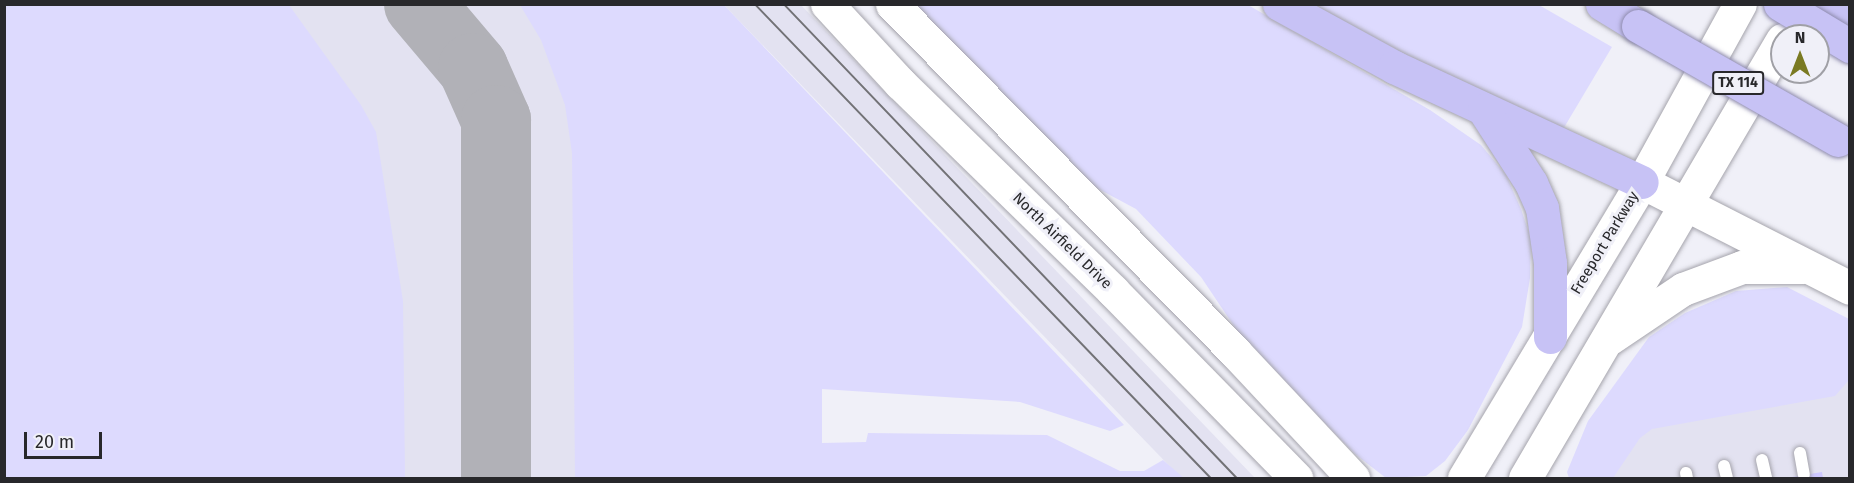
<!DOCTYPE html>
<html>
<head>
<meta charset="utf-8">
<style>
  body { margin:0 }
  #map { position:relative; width:1854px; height:483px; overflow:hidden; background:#f0f0f8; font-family:"Fira Sans",sans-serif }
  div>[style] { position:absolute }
  .built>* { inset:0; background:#e3e2f1 }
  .green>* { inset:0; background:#dddafe }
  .taxiway>* { height:70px; margin:-35px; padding:0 35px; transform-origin:35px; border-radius:35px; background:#b1b1b7 }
  .building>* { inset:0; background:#cec8ff }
  .roads { filter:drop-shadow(0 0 2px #a5a4ac) drop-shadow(0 0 2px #a5a4ac) }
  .service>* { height:12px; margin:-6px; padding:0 6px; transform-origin:6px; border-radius:6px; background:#fff }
  .secondary>* { height:33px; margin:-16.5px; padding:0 16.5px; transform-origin:16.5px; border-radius:16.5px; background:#fff }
  .motorway>* { height:33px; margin:-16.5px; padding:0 16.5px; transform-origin:16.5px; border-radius:16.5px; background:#c7c2f5 }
  .tram>* { height:1.5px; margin:-0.75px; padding:0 0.75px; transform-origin:0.75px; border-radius:0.75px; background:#727276 }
  .bridges { filter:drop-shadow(0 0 2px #8f8cae) drop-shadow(0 0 2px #8f8cae) }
  .motorway-bridge>* { height:33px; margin:-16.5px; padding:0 16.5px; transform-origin:16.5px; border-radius:16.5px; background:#c7c2f5 }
  span { translate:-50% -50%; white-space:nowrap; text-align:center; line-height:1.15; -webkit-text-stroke:6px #f0f0f8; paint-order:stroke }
  .shield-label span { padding:2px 4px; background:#f0f0f8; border:2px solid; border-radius:4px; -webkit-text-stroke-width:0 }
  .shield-label { font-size:14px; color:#28282b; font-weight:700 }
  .street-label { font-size:15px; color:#28282b }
  .frame { position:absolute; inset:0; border:6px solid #28282b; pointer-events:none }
  .north { position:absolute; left:1770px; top:24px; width:60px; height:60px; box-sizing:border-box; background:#f0f0f8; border:2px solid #a0a0a6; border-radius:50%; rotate:0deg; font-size:16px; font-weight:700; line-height:24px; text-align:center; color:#28282b }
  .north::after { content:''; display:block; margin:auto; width:21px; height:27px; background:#7a7a22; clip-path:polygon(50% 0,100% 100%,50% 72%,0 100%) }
  .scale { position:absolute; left:24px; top:432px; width:78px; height:27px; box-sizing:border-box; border:3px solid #28282b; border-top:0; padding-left:8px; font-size:18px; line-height:21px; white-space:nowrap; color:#28282b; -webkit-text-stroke:4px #f0f0f8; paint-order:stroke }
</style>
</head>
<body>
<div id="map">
  <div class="built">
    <div style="clip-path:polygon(4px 5px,666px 5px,750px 478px,5px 478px)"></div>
    <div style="clip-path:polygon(724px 5px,801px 5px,1255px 478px,1181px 478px)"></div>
    <div style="clip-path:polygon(1849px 324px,1849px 478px,1573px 478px,1642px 355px)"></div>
  </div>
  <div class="green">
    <div style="clip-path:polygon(4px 5px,289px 5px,361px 105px,376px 132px,403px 301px,405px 478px,5px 478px)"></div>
    <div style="clip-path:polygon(520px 5px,724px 5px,1124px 425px,1110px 431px,1020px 402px,822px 389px,822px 443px,866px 442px,868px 433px,1047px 435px,1120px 471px,1144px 471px,1163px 460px,1184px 478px,575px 478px,572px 153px,565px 105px,541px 40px)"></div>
    <div style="clip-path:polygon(912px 5px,1248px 5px,1430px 110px,1481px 145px,1506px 175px,1521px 209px,1531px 239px,1530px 278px,1522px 327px,1468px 430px,1445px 461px,1426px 476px,1386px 478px,1355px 454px,1242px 338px,1201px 277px,1136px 209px,1093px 186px)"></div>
    <div style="clip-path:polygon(1313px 5px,1539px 5px,1612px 47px,1562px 131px,1388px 48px)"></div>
    <div style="clip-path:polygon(1787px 287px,1849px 319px,1849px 380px,1835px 396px,1652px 429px,1640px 438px,1613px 478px,1569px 478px,1567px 472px,1588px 421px,1649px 337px,1685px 313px,1736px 291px)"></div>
  </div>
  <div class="taxiway">
    <div style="left:419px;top:4px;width:84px;rotate:49.8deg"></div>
    <div style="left:473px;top:68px;width:57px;rotate:66.1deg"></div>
    <div style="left:496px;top:120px;width:358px;rotate:90deg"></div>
  </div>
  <div class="building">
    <div style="clip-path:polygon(1822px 472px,1823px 478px,1792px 478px,1792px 477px)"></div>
  </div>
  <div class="roads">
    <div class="service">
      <div style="left:1800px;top:453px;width:22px;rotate:80deg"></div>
      <div style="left:1762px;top:460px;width:18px;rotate:77deg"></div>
      <div style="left:1724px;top:466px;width:12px;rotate:76deg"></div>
      <div style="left:1686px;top:473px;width:5px;rotate:79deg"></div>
    </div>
    <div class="secondary">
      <div style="left:827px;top:4px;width:108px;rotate:47.3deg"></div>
      <div style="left:900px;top:83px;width:298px;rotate:44.3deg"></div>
      <div style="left:1113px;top:291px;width:262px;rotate:45.6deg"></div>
      <div style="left:892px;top:4px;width:489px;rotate:45.4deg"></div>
      <div style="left:1235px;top:352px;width:173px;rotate:46.9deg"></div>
      <div style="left:1642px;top:182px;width:233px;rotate:27deg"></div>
      <div style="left:1610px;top:338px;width:88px;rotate:-33.9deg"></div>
      <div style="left:1683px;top:289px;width:63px;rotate:-20.4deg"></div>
      <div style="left:1742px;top:267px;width:61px"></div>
      <div style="left:1464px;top:478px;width:345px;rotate:-59deg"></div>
      <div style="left:1642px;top:182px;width:203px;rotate:-61.2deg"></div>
      <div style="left:1525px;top:478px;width:508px;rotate:-59.6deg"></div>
    </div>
    <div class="motorway">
      <div style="left:1279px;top:4px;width:131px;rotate:28.7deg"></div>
      <div style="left:1394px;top:67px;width:273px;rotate:24.9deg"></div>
      <div style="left:1602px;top:4px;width:42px;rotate:31.4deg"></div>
      <div style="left:1818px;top:4px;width:37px;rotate:31deg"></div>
      <div style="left:1484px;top:110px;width:87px;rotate:57.2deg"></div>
      <div style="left:1531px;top:183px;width:27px;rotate:66deg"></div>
      <div style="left:1542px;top:208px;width:56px;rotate:81.7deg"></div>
      <div style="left:1550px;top:263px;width:74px;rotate:90deg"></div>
    </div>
  </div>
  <div class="tram">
    <div style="left:755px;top:4px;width:658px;rotate:46.11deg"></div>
    <div style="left:784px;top:4px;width:656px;rotate:46.3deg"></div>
  </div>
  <div class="bridges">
    <div class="motorway-bridge">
      <div style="left:1780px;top:4px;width:82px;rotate:31deg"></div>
      <div style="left:1638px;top:26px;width:230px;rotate:29.7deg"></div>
    </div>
  </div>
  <div class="shield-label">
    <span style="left:1738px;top:83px">TX 114</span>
  </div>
  <div class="street-label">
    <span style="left:1062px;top:241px;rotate:44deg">North Airfield Drive</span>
    <span style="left:1605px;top:243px;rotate:-59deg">Freeport Parkway</span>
  </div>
  <div class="frame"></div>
  <div class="north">N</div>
  <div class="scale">20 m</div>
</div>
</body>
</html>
